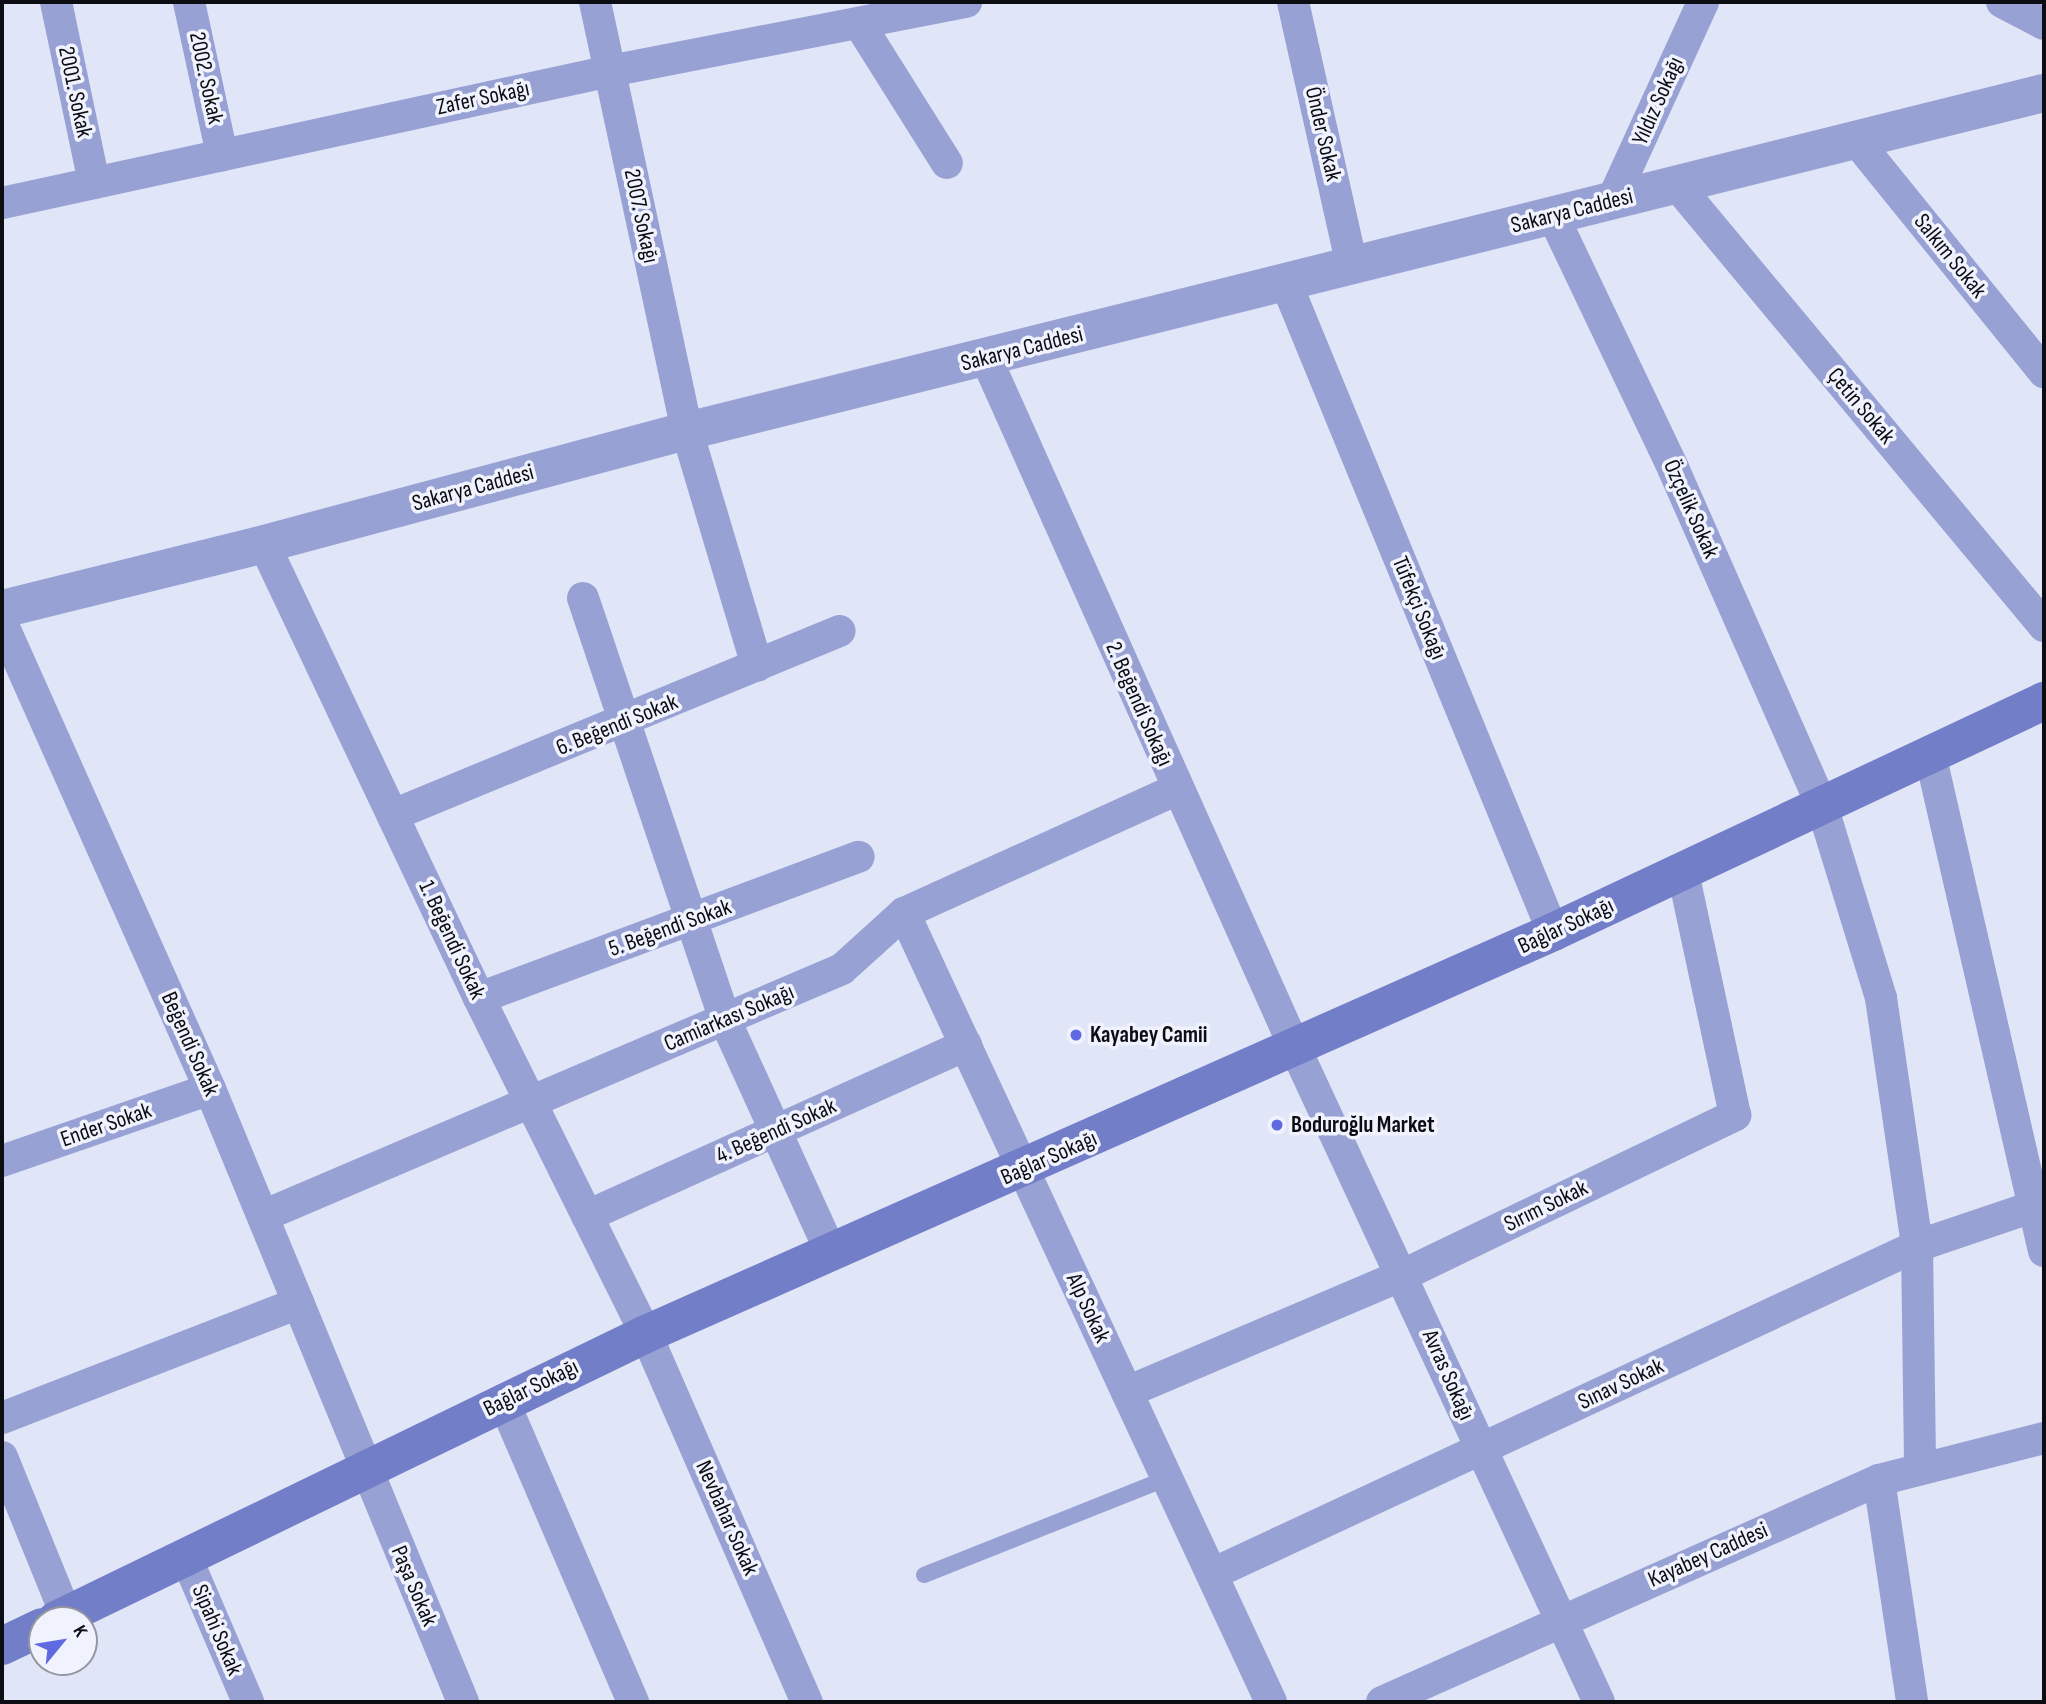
<!DOCTYPE html>
<html>
<head>
<meta charset="utf-8">
<style>
  body { margin:0 }
  #map { position:relative; width:2046px; height:1704px; overflow:hidden; background:#e1e5f8; font-family:"Sofia Sans Condensed",sans-serif }
  div>[style] { position:absolute }
  .service>* { height:16px; margin:-8px; padding:0 8px; transform-origin:8px; border-radius:8px; background:#97a1d3 }
  .minor>* { height:32px; margin:-16px; padding:0 16px; transform-origin:16px; border-radius:16px; background:#97a1d3 }
  .tertiary>* { height:38px; margin:-19px; padding:0 19px; transform-origin:19px; border-radius:19px; background:#97a1d3 }
  .secondary>* { height:38px; margin:-19px; padding:0 19px; transform-origin:19px; border-radius:19px; background:#727ec7 }
  .dots>* { width:19px; height:19px; translate:-50% -50%; box-sizing:border-box; border:4px solid #f0f3fe; border-radius:50% }
  span { translate:-50% -50%; white-space:nowrap; text-align:center; line-height:1.15; -webkit-text-stroke:7px #f0f3fe; paint-order:stroke }
  .street-label { font-size:23px; color:#0c0d13 }
  .poi-label { font-size:23px; color:#0c0d13; font-weight:700 }
  .left { translate:0 -50%; text-align:left }
  .frame { position:absolute; inset:0; border:4px solid #0c0d13; pointer-events:none }
  .north { position:absolute; left:28px; top:1606px; width:70px; height:70px; box-sizing:border-box; background:#f0f3fe; border:2px solid #9597a0; border-radius:50%; rotate:60deg; font-size:19px; font-weight:700; line-height:28px; text-align:center; color:#0c0d13 }
  .north::after { content:''; display:block; margin:auto; width:24px; height:32px; background:#5f69e1; clip-path:polygon(50% 0,100% 100%,50% 72%,0 100%) }
</style>
</head>
<body>
<div id="map">
  <div class="service">
    <div style="left:924px;top:1575px;width:263px;rotate:-21.7deg"></div>
  </div>
  <div class="minor">
    <div style="left:56px;top:2px;width:185px;rotate:78.1deg"></div>
    <div style="left:189px;top:2px;width:157px;rotate:77.8deg"></div>
    <div style="left:595px;top:2px;width:439px;rotate:77.9deg"></div>
    <div style="left:687px;top:431px;width:245px;rotate:73.4deg"></div>
    <div style="left:1293px;top:2px;width:271px;rotate:77.4deg"></div>
    <div style="left:2002px;top:2px;width:47px;rotate:27.6deg"></div>
    <div style="left:860px;top:25px;width:163px;rotate:57.8deg"></div>
    <div style="left:1856px;top:140px;width:299px;rotate:51deg"></div>
    <div style="left:1677px;top:185px;width:574px;rotate:50.23deg"></div>
    <div style="left:1612px;top:201px;width:219px;rotate:-65.4deg"></div>
    <div style="left:2px;top:203px;width:622px;rotate:-12.25deg"></div>
    <div style="left:610px;top:71px;width:363px;rotate:-11deg"></div>
    <div style="left:1553px;top:216px;width:279px;rotate:64.5deg"></div>
    <div style="left:1673px;top:468px;width:369px;rotate:66.2deg"></div>
    <div style="left:1822px;top:806px;width:201px;rotate:72.9deg"></div>
    <div style="left:1881px;top:998px;width:251px;rotate:81.7deg"></div>
    <div style="left:1917px;top:1246px;width:221px;rotate:89.2deg"></div>
    <div style="left:1286px;top:283px;width:702px;rotate:67.64deg"></div>
    <div style="left:986px;top:358px;width:756px;rotate:65.88deg"></div>
    <div style="left:1295px;top:1048px;width:721px;rotate:65.07deg"></div>
    <div style="left:264px;top:544px;width:502px;rotate:64.66deg"></div>
    <div style="left:479px;top:998px;width:375px;rotate:63.6deg"></div>
    <div style="left:646px;top:1334px;width:402px;rotate:66.4deg"></div>
    <div style="left:583px;top:598px;width:445px;rotate:71.4deg"></div>
    <div style="left:725px;top:1020px;width:256px;rotate:65.5deg"></div>
    <div style="left:2px;top:623px;width:510px;rotate:65.95deg"></div>
    <div style="left:210px;top:1089px;width:663px;rotate:67.57deg"></div>
    <div style="left:1930px;top:754px;width:510px;rotate:77.08deg"></div>
    <div style="left:393px;top:815px;width:483px;rotate:-22.4deg"></div>
    <div style="left:904px;top:913px;width:870px;rotate:65.05deg"></div>
    <div style="left:479px;top:998px;width:405px;rotate:-20.4deg"></div>
    <div style="left:2px;top:1161px;width:220px;rotate:-19.1deg"></div>
    <div style="left:263px;top:1216px;width:629px;rotate:-23.1deg"></div>
    <div style="left:842px;top:969px;width:84px;rotate:-42.1deg"></div>
    <div style="left:904px;top:913px;width:300px;rotate:-24.4deg"></div>
    <div style="left:587px;top:1216px;width:416px;rotate:-24.3deg"></div>
    <div style="left:1127px;top:1392px;width:300px;rotate:-23deg"></div>
    <div style="left:1403px;top:1275px;width:369px;rotate:-25.7deg"></div>
    <div style="left:1735px;top:1115px;width:249px;rotate:-102.1deg"></div>
    <div style="left:503px;top:1400px;width:329px;rotate:66.7deg"></div>
    <div style="left:2px;top:1418px;width:318px;rotate:-21.2deg"></div>
    <div style="left:2px;top:1457px;width:170px;rotate:67.9deg"></div>
    <div style="left:1879px;top:1480px;width:224px;rotate:81.5deg"></div>
    <div style="left:186px;top:1557px;width:158px;rotate:66.8deg"></div>
    <div style="left:1212px;top:1574px;width:778px;rotate:-24.95deg"></div>
    <div style="left:1917px;top:1246px;width:134px;rotate:-18.7deg"></div>
    <div style="left:1382px;top:1702px;width:544px;rotate:-24.07deg"></div>
    <div style="left:1879px;top:1480px;width:170px;rotate:-14.3deg"></div>
  </div>
  <div class="tertiary">
    <div style="left:2px;top:609px;width:270px;rotate:-13.9deg"></div>
    <div style="left:264px;top:544px;width:438px;rotate:-15deg"></div>
    <div style="left:687px;top:431px;width:1398px;rotate:-13.99deg"></div>
  </div>
  <div class="secondary">
    <div style="left:56px;top:1620px;width:656px;rotate:-25.86deg"></div>
    <div style="left:646px;top:1334px;width:992px;rotate:-23.9deg"></div>
    <div style="left:1553px;top:932px;width:543px;rotate:-25.2deg"></div>
    <div style="left:2px;top:1646px;width:44px;rotate:-25.4deg"></div>
  </div>
  <div class="dots">
    <div style="left:1076px;top:1035px;background:#5f69e1"></div>
    <div style="left:1277px;top:1125px;background:#5f69e1"></div>
  </div>
  <div class="street-label">
    <span style="left:206px;top:78px;rotate:78deg">2002. Sokak</span>
    <span style="left:75px;top:92px;rotate:78deg">2001. Sokak</span>
    <span style="left:483px;top:98px;rotate:-12deg">Zafer Sokağı</span>
    <span style="left:1658px;top:101px;rotate:-66deg">Yıldız Sokağı</span>
    <span style="left:1323px;top:134px;rotate:77deg">Önder Sokak</span>
    <span style="left:1572px;top:211px;rotate:-14deg">Sakarya Caddesi</span>
    <span style="left:641px;top:216px;rotate:78deg">2007. Sokağı</span>
    <span style="left:1950px;top:256px;rotate:51deg">Salkım Sokak</span>
    <span style="left:1022px;top:349px;rotate:-14deg">Sakarya Caddesi</span>
    <span style="left:1861px;top:406px;rotate:50deg">Çetin Sokak</span>
    <span style="left:473px;top:488px;rotate:-15deg">Sakarya Caddesi</span>
    <span style="left:1691px;top:509px;rotate:66deg">Özçelik Sokak</span>
    <span style="left:1419px;top:608px;rotate:68deg">Tüfekçi Sokağı</span>
    <span style="left:1139px;top:704px;rotate:66deg">2. Beğendi Sokağı</span>
    <span style="left:617px;top:725px;rotate:-22deg">6. Beğendi Sokak</span>
    <span style="left:1566px;top:926px;rotate:-25deg">Bağlar Sokağı</span>
    <span style="left:670px;top:928px;rotate:-20deg">5. Beğendi Sokak</span>
    <span style="left:452px;top:940px;rotate:65deg">1. Beğendi Sokak</span>
    <span style="left:729px;top:1018px;rotate:-23deg">Camiarkası Sokağı</span>
    <span style="left:190px;top:1044px;rotate:66deg">Beğendi Sokak</span>
    <span style="left:106px;top:1125px;rotate:-19deg">Ender Sokak</span>
    <span style="left:776px;top:1131px;rotate:-24deg">4. Beğendi Sokak</span>
    <span style="left:1049px;top:1158px;rotate:-24deg">Bağlar Sokağı</span>
    <span style="left:1546px;top:1206px;rotate:-26deg">Sırım Sokak</span>
    <span style="left:1088px;top:1308px;rotate:65deg">Alp Sokak</span>
    <span style="left:1448px;top:1375px;rotate:66deg">Avras Sokağı</span>
    <span style="left:1621px;top:1384px;rotate:-25deg">Sınav Sokak</span>
    <span style="left:531px;top:1388px;rotate:-26deg">Bağlar Sokağı</span>
    <span style="left:727px;top:1518px;rotate:66deg">Nevbahar Sokak</span>
    <span style="left:1708px;top:1555px;rotate:-24deg">Kayabey Caddesi</span>
    <span style="left:414px;top:1586px;rotate:67deg">Paşa Sokak</span>
    <span style="left:217px;top:1630px;rotate:67deg">Sipahi Sokak</span>
  </div>
  <div class="poi-label">
    <span class="left" style="left:1090px;top:1035px">Kayabey Camii</span>
    <span class="left" style="left:1291px;top:1125px">Boduroğlu Market</span>
  </div>
  <div class="frame"></div>
  <div class="north">K</div>
</div>
</body>
</html>
